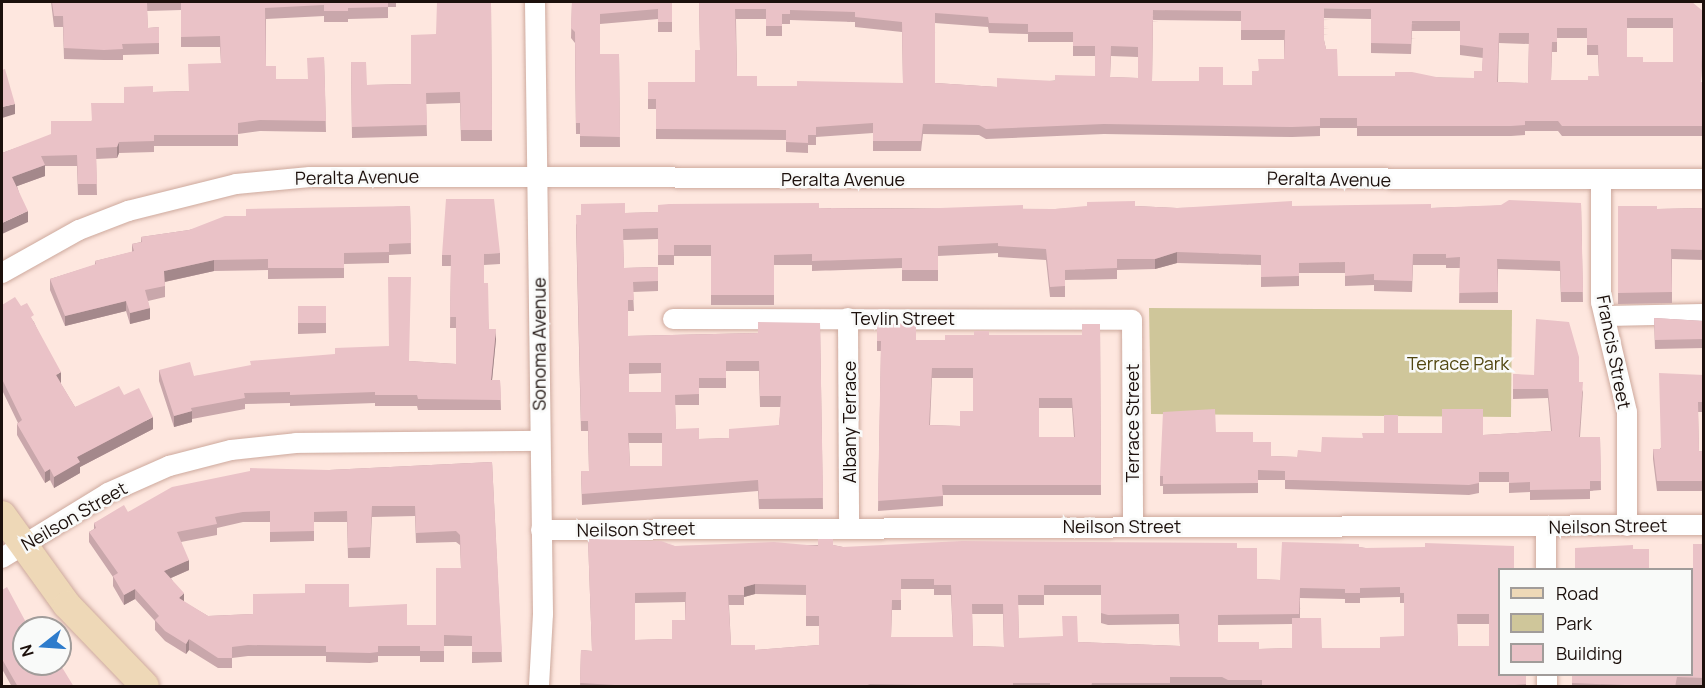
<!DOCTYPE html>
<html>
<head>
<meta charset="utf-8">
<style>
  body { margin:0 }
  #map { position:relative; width:1705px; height:688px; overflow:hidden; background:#fee7df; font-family:Manrope,sans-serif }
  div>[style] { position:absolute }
  .green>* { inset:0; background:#cfc69a }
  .roads { filter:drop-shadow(0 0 2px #cda99d) drop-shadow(0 0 2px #cda99d) }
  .minor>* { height:20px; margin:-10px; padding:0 10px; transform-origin:10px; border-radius:10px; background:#fff }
  .secondary>* { height:28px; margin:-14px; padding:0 14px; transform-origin:14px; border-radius:14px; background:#eed8b7 }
  .wall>* { inset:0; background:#c9a7ab }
  .shaded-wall>* { inset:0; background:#a4888b }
  .building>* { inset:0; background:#eac2c7 }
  span { translate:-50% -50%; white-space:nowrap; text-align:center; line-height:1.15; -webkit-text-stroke:5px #f9faf9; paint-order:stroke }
  .street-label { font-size:18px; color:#1c100c }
  .park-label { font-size:18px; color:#524711 }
  .frame { position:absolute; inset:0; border:3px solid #1c100c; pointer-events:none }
  .legend { position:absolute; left:1498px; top:568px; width:195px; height:108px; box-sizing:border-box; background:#f9faf9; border:2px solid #a19c9a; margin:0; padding:8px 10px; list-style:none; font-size:18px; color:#1c100c }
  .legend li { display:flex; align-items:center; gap:12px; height:30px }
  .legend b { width:30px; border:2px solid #a19c9a }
  .north { position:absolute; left:12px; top:616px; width:60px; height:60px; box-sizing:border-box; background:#f9faf9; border:2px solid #a19c9a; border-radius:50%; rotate:253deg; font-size:16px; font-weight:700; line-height:24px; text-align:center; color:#1c100c }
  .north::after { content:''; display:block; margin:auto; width:21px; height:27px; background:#2e7ccc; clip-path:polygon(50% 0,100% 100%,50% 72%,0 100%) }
</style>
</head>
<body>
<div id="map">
  <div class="green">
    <div style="clip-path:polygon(1149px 308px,1512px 310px,1511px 417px,1151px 414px)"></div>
  </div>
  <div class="roads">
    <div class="minor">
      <div style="left:535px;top:2px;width:612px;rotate:89.25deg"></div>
      <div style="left:543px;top:614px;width:72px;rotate:93.2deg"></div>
      <div style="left:1601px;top:179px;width:123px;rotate:90deg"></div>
      <div style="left:1601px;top:302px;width:113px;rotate:76.7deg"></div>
      <div style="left:1627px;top:412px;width:114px;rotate:90deg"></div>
      <div style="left:2px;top:273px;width:88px;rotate:-29.2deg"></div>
      <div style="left:79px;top:230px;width:53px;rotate:-21.2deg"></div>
      <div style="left:128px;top:211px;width:111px;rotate:-14deg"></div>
      <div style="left:236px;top:184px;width:74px;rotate:-5.4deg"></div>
      <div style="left:310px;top:177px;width:1394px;rotate:0.08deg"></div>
      <div style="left:1605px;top:316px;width:99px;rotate:-1.2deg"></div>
      <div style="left:848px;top:318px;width:208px;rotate:89.7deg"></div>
      <div style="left:673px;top:319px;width:459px;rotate:0.1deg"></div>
      <div style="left:1132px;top:320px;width:206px;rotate:89.7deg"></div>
      <div style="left:1546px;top:527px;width:43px;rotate:90deg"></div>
      <div style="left:541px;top:530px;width:1163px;rotate:-0.25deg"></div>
      <div style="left:2px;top:558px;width:124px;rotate:-31.5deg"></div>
      <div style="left:108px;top:493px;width:67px;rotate:-23.9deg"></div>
      <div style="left:169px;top:466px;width:64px;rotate:-14.5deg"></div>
      <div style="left:231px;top:450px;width:65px;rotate:-6.1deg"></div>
      <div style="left:296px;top:443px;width:244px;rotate:-0.5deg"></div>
      <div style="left:1547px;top:674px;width:12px;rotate:90deg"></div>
    </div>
    <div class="secondary">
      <div style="left:2px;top:515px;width:111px;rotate:54.2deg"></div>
      <div style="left:67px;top:605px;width:112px;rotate:46.1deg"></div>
    </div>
  </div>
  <div class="wall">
    <div style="clip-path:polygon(51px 2px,396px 2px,396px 7px,388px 7px,388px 18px,348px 19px,348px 22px,324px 22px,324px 16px,266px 19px,266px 66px,276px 79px,308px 79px,324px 57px,326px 132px,260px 131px,238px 134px,238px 146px,154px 146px,154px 152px,119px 153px,117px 158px,96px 159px,97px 195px,78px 195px,77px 166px,45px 166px,45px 176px,17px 186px,28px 222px,2px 153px,91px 121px,124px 103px,153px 92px,189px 91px,221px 63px,220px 47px,181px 47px,181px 10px,147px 11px,148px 28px,159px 27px,159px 54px,123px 55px,123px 60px,104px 60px,64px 59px,63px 27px,54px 27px)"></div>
    <div style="clip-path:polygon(491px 2px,492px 141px,461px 141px,460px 103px,426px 104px,427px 136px,352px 138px,351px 62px,367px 85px,411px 84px,436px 34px)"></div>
    <div style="clip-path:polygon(572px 2px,672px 2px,672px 32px,658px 32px,658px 19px,600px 24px,600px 54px,619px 54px,620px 147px,580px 147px,580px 134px,576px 134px,575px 43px,571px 38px)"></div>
    <div style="clip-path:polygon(evenodd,699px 2px,1704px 12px,1704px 64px,1702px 64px,1701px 82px,1704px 82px,1704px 136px,1562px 136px,1558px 131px,1525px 131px,1525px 135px,1511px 136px,1357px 136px,1357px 128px,1320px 128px,1320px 136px,1292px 137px,1104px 134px,986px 139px,979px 135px,923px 134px,921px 151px,873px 151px,873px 133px,816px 137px,816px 145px,808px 145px,808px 153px,786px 152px,786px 140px,656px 139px,656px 109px,648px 109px,648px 82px,695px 82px,700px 50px,699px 2px,1324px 18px,1371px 19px,1371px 53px,1411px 54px,1412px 31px,1460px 31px,1460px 55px,1483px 58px,1482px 71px,1474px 78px,1338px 76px,1326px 49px,1324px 40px,1324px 18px,699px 2px,736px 19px,766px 19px,766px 36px,782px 36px,782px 24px,790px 24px,790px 20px,855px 22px,855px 27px,902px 32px,903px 83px,797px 86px,757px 86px,737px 76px,736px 19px,699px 2px,1153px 20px,1241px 21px,1241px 40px,1284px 40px,1284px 59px,1258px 71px,1252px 85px,1223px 85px,1152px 81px,1153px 20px,699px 2px,935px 23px,988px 27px,989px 33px,1028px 34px,1028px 42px,1073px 42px,1073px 56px,1095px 56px,1095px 76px,997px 87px,935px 83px,935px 23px,699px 2px,1627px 28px,1673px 28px,1673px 62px,1643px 62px,1627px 57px,1627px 28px,699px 2px,1557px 38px,1587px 38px,1587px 55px,1598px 55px,1599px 76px,1588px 80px,1551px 80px,1552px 52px,1557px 52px,1557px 38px,699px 2px,1499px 43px,1529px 44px,1528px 83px,1498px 82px,1499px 43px,699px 2px,1111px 56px,1138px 57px,1138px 78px,1110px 77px,1111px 56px)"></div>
    <div style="clip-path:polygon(evenodd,1581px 203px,1583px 302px,1561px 302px,1560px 271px,1498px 269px,1498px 303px,1459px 303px,1460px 268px,1446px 268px,1446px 265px,1413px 265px,1412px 292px,1374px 291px,1374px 285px,1345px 286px,1345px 273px,1299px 273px,1299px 286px,1261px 287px,1261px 265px,1177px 263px,1155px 269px,1117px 270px,1117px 279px,1065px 280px,1065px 297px,1050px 297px,1046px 260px,998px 257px,998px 253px,938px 256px,938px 281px,902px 281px,902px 268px,812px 271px,812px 265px,774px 265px,774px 305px,711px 305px,711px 256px,674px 256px,674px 265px,658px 265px,658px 239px,623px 240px,624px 268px,658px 267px,658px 291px,633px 292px,634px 311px,628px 311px,628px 336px,758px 333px,820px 323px,823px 509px,759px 509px,758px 491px,582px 505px,581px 471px,589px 471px,588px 431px,581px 431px,576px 225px,581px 215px,625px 213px,819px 208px,1055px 209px,1135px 206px,1177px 208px,1292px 206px,1431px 208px,1581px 203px,726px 371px,759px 371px,760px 407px,781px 407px,779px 425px,729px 438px,699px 439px,676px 429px,675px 405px,699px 405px,699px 388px,726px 388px,726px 371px,1581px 203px,661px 373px,661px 392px,629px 392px,629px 374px,661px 373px,1581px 203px,629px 443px,662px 443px,662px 466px,630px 466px,629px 443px)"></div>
    <div style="clip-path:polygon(410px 206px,411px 254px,389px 255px,389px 263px,344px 264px,344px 278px,268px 279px,268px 270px,214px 271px,165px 282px,165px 297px,148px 301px,150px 319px,130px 324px,126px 311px,65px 326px,50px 290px,50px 279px,95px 265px,95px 261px,132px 252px,132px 244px,141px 242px,141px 237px,189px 230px,246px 216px)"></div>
    <div style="clip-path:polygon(1618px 206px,1657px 209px,1704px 208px,1704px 260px,1672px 259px,1672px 303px,1618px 304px)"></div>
    <div style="clip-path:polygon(500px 253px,500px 264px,484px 265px,484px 283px,489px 329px,496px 339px,492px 380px,500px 380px,501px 410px,418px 410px,417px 406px,375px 406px,375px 403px,290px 406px,290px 403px,245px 404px,245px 409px,192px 419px,192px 422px,174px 427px,159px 381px,159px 370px,194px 376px,409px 361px,456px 364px,456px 328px,450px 328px,451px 266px,442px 266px,442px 255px)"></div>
    <div style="clip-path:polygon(2px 305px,21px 306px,34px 322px,61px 384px,75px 407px,124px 395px,153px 429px,80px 467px,80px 473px,54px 488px,50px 480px,45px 483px,17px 435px,17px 424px,18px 423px,2px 390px)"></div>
    <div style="clip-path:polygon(298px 306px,326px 306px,326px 333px,298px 334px)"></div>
    <div style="clip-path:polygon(1654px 318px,1704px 321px,1704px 348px,1655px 349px)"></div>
    <div style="clip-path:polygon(evenodd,877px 324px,916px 340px,945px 340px,989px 335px,1082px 335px,1100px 324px,1101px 495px,943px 495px,943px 506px,878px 511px,881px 351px,877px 351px,877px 324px,932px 378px,973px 378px,973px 411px,960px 426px,930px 425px,932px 378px,877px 324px,1039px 408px,1072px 408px,1074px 437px,1039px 437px,1039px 408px)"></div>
    <div style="clip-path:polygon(1513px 374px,1579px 382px,1583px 392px,1580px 437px,1600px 437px,1601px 490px,1590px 491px,1590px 499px,1530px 500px,1530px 492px,1509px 493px,1509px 482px,1479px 482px,1479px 493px,1469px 495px,1285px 489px,1285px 480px,1258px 480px,1258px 493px,1163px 494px,1163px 486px,1160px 486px,1160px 476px,1216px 432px,1253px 442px,1271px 456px,1297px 457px,1321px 452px,1363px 438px,1398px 433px,1483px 435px,1551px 431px,1548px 398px,1513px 399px)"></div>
    <div style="clip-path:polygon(1704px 375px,1704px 412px,1698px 412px,1699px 451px,1704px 452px,1704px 491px,1657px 491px,1653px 459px,1653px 449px,1660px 449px)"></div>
    <div style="clip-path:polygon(evenodd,492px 462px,502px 662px,472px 663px,472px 646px,444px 646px,444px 662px,420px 662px,420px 656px,378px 656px,378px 662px,370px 663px,326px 662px,326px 656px,248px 656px,232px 658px,232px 668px,218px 668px,189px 650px,186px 654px,165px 641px,155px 630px,155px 621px,135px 599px,124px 605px,113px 586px,113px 577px,89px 542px,89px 532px,94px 529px,94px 523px,128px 512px,329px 470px,492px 462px,415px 516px,416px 543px,456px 542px,460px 545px,461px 568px,436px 625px,407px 625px,349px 607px,253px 614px,208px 616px,184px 602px,171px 578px,189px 570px,181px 542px,217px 535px,217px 528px,243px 522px,270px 522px,270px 542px,314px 541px,314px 522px,347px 522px,348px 558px,370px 558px,372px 517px,415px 516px)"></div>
    <div style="clip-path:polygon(evenodd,588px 539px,675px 546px,833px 545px,843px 547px,1237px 548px,1257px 579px,1280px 580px,1359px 547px,1500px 570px,1526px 675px,1526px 687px,580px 687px,581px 650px,592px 651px,588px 539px,901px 589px,934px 589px,934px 595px,951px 595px,953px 637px,891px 637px,892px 610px,901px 610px,901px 589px,588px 539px,755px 594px,806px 595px,806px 626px,819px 626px,819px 645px,755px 650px,731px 645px,729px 605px,744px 605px,744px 597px,755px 594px,588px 539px,1044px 595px,1101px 595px,1101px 623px,1108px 625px,1179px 624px,1180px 646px,1078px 642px,1019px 638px,1018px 605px,1044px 605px,1044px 595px,588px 539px,1400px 597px,1400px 603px,1404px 603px,1404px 636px,1380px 648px,1322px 648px,1300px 618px,1300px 598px,1345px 599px,1345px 603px,1360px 603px,1360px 598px,1400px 597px,588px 539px,685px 602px,685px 620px,672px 639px,635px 640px,635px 603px,685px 602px,588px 539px,972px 614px,1003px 614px,1004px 647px,973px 646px,972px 614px,588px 539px,1292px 624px,1292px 648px,1259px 649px,1218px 642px,1218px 625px,1292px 624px,588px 539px,1457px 624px,1489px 624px,1489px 646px,1458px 646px,1457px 624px)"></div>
    <div style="clip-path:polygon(1704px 544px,1704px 687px,1572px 687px,1572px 675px,1692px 675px,1693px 581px)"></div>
    <div style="clip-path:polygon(2px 590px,24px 664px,74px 687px,12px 687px,2px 669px)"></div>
  </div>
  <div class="shaded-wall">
    <div style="clip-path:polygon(15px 104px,15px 114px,2px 118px,2px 107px)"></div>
    <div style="clip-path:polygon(119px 142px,119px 153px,117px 158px,117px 147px)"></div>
    <div style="clip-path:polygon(45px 165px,45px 176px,12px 188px,12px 177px)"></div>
    <div style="clip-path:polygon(28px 211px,28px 222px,2px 234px,2px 223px)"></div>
    <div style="clip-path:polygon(1177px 252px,1177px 263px,1155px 269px,1155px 259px)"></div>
    <div style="clip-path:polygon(214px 260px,214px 271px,164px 282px,164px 271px)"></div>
    <div style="clip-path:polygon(126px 301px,126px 311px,65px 326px,65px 316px)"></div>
    <div style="clip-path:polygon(150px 308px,150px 319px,130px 324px,130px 313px)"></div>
    <div style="clip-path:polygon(496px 329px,496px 339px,491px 391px,491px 380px)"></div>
    <div style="clip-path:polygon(61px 372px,61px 384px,56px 375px)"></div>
    <div style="clip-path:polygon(192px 411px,192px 422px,174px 427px,174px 416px)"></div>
    <div style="clip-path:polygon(153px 417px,153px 429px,80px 467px,80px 473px,54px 488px,54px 477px,77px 457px)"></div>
    <div style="clip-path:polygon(50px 469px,50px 480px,45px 483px,45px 472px)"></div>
    <div style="clip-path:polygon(189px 560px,189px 570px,164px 581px,164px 571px)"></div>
    <div style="clip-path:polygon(755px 584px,755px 594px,744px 597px,744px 587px)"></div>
    <div style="clip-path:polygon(135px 589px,135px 599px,124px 605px,124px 595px)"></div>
    <div style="clip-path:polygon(184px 593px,184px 604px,179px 598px)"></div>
    <div style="clip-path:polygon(189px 639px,189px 650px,186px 654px,186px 644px)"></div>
  </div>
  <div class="building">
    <div style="clip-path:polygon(52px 2px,147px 2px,148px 28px,159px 27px,159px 43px,122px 44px,123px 49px,104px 50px,64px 48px,63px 16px,54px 16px)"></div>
    <div style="clip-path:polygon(181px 2px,388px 2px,388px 7px,348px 8px,348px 11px,324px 11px,324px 5px,265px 8px,266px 66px,276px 66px,276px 79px,308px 79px,307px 58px,324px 57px,326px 121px,260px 120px,238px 123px,238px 135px,154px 135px,154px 141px,119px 142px,117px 147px,96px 148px,97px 184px,78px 184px,77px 155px,41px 156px,45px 165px,12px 177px,28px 211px,2px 223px,2px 153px,51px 134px,51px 121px,92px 121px,91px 103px,124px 103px,124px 87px,153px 86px,153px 92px,189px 91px,188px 64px,221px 63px,220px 36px,181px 37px)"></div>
    <div style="clip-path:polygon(437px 2px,491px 2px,492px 130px,461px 130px,460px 92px,426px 93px,427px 125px,352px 127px,351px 62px,366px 62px,367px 85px,411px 84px,411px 35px,436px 34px)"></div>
    <div style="clip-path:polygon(572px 2px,672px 2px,672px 22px,658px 22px,658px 9px,600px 14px,600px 54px,619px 54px,620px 137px,580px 136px,580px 123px,576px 123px,575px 32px,571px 28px)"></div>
    <div style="clip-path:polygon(evenodd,699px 2px,1692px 2px,1704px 12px,1704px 54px,1702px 54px,1701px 82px,1704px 82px,1704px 126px,1562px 126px,1558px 121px,1525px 121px,1525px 125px,1511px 126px,1357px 126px,1357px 118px,1320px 118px,1320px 126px,1292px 127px,1104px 124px,986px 129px,979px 125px,923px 124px,921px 141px,873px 141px,873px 123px,816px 127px,816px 135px,808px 135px,808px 143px,786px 142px,786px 130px,656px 129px,656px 99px,648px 99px,648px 82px,695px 82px,695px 50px,700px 50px,699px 2px,1324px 8px,1371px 9px,1371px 43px,1411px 44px,1412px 21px,1460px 21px,1460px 45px,1483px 48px,1482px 71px,1474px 71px,1474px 78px,1441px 78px,1412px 72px,1395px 72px,1395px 76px,1338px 76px,1337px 49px,1326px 49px,1324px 40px,1324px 8px,699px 2px,735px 9px,766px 9px,766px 26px,782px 26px,782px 14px,790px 14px,790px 10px,855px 12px,855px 17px,902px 22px,903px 83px,797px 81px,797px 86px,757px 86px,757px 76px,737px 76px,735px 9px,699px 2px,1153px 10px,1241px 11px,1241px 30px,1285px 30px,1284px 59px,1258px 59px,1259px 71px,1252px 71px,1252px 85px,1223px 85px,1223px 67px,1199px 67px,1199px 81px,1152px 81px,1153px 10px,699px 2px,935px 13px,988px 17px,989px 23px,1028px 24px,1028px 32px,1073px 32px,1073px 46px,1095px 46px,1095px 76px,1055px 75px,1055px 81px,997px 78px,997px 87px,935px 83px,935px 13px,699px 2px,1627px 18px,1673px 18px,1673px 62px,1643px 62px,1643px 57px,1627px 57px,1627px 18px,699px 2px,1557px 28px,1587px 28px,1587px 45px,1598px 45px,1599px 76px,1588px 76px,1588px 80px,1551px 80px,1552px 42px,1557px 42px,1557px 28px,699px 2px,1499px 33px,1529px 33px,1528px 83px,1497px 82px,1499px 33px,699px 2px,1111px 46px,1138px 47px,1138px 78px,1110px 77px,1111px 46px)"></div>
    <div style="clip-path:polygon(5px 69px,15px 104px,2px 107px,2px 70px)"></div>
    <div style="clip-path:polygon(446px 199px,494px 199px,500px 253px,484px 254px,484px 283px,488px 283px,489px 329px,496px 329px,491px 380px,500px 380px,501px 400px,418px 399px,417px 395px,375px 395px,375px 392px,290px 395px,290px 392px,244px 393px,245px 398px,191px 408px,192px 411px,174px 416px,159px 370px,190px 362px,194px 376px,251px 365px,250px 361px,335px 354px,335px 348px,389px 346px,388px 277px,411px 277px,409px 361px,456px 364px,456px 317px,450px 317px,451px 255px,442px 255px)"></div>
    <div style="clip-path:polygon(evenodd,1509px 200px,1581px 203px,1583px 292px,1561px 292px,1560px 261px,1497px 259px,1498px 292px,1459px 293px,1460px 257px,1446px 258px,1446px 254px,1413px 254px,1412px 281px,1374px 280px,1374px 274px,1345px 276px,1345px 262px,1299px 263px,1299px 276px,1261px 277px,1261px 255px,1177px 252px,1155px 259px,1117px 259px,1117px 268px,1065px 270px,1065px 286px,1050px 287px,1046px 249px,998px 246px,998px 243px,938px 246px,938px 270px,902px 270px,902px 258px,812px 261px,812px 254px,774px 255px,774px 295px,711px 295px,711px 245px,674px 245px,674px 255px,658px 255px,658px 228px,623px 229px,624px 268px,658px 267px,658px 281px,633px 282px,634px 300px,628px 300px,628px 336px,758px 333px,758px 322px,820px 323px,823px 498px,759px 499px,758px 480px,582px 494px,581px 471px,589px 471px,588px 421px,581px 421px,576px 215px,581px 215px,581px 204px,625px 203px,625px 213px,658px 212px,658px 205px,669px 204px,819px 203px,819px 208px,913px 209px,1023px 205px,1023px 209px,1055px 209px,1087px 206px,1087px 202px,1135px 201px,1135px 206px,1177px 208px,1292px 201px,1292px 206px,1431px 204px,1431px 208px,1501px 205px,1509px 200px,726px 361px,759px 361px,760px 396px,781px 396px,779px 425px,729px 429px,729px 438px,699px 439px,699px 428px,676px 429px,675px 395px,699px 394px,699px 378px,726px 378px,726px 361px,1509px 200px,629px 363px,661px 363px,661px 392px,629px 392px,629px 363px,1509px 200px,628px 433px,662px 433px,662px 466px,630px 466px,628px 433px)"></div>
    <div style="clip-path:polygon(410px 206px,411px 243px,389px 244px,389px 252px,344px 253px,344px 268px,268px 268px,268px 259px,214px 260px,164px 271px,165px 286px,145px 290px,150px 308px,130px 313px,126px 301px,65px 316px,50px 279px,96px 264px,95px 261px,134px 251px,132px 244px,142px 242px,141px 237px,189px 230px,225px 216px,246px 216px,246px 209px)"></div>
    <div style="clip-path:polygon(1618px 206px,1657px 206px,1657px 209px,1704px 208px,1704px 250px,1671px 249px,1672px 292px,1618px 293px)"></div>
    <div style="clip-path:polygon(15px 297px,21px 306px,27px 303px,34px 315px,31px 317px,61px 372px,56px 375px,75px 407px,119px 386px,124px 395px,139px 388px,153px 417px,77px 457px,80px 462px,54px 477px,50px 469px,45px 472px,17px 424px,22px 420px,2px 379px,2px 305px)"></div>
    <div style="clip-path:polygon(298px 306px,326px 306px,326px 323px,298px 323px)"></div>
    <div style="clip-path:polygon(1654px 318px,1704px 321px,1704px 339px,1655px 340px)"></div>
    <div style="clip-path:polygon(1536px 319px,1569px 322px,1579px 357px,1579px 382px,1583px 382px,1579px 437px,1600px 437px,1601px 481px,1590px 481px,1590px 489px,1530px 490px,1530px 482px,1509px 483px,1509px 472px,1479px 472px,1479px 483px,1469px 485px,1293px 480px,1285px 480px,1285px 471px,1258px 470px,1258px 483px,1163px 484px,1163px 476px,1160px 476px,1163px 412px,1215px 409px,1216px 432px,1253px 432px,1253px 442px,1271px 442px,1271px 456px,1297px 457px,1298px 450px,1321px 452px,1322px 437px,1363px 438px,1362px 433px,1384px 433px,1384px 415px,1398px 415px,1398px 433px,1442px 433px,1442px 409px,1483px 409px,1483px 435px,1552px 431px,1548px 389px,1513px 389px,1513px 374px,1534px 375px)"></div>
    <div style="clip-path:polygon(evenodd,916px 323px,916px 340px,945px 340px,945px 335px,974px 335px,974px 331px,989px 331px,989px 335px,1082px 335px,1082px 324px,1100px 324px,1101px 485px,942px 485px,943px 496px,878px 501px,881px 341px,877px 341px,877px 324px,916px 323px,932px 368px,973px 368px,973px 411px,960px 411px,960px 426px,929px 425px,932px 368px,916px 323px,1039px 398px,1072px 398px,1075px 437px,1039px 437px,1039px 398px)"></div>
    <div style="clip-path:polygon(1659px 373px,1704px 375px,1704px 402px,1698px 402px,1699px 451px,1704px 452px,1704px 481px,1657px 481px,1653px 449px,1661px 449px)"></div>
    <div style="clip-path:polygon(evenodd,492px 462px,502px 652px,472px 652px,472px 636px,444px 635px,444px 651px,420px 651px,420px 646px,378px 646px,378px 652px,370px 653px,326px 652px,326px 646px,248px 645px,232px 647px,232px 658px,218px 658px,189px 639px,186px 644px,165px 631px,155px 620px,159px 616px,135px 589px,124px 595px,113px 576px,118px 573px,89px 532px,96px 528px,94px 523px,124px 505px,128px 512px,172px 487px,250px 471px,250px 468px,329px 470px,492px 462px,372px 506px,415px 506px,416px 533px,456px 531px,460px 535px,461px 568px,436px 568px,436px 625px,407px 625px,407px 604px,349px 607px,349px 584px,305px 584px,305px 593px,253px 594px,253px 614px,208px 616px,179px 598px,184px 593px,164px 571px,189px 560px,177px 532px,217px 524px,215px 517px,243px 512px,270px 511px,270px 532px,314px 531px,314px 512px,347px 511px,348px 548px,370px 547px,372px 506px)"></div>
    <div style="clip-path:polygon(evenodd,588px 539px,661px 541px,675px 546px,774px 542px,818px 546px,818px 539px,833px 539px,833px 545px,843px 547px,962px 541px,1237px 543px,1237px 548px,1257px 548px,1257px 579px,1280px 580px,1282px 542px,1359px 544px,1359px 547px,1366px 548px,1425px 547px,1425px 543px,1514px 546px,1514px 570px,1500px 570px,1500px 675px,1526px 675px,1526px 684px,1504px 686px,1262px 687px,1262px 680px,1228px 680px,1222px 677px,1170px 677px,1170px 683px,1092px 683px,1091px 687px,1050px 687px,1050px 683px,1013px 683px,1013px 687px,870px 684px,862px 687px,650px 687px,580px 683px,581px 650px,592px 651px,588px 539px,901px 579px,934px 579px,934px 585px,951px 585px,953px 637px,891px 637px,892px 600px,901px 600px,901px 579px,588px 539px,755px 584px,806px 585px,806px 616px,819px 616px,819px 645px,755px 650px,755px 645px,731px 645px,728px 595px,744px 595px,744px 587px,755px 584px,588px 539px,1044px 585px,1101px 585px,1101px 613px,1108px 615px,1179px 614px,1180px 646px,1078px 642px,1077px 616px,1062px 616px,1063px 636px,1019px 638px,1018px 595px,1044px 595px,1044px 585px,588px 539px,1400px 587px,1400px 593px,1404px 593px,1404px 636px,1380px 637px,1380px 648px,1322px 648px,1321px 618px,1292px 618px,1292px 648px,1259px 649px,1259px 642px,1218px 642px,1218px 615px,1299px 614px,1300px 588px,1345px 589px,1345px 593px,1360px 593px,1360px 588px,1400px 587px,588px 539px,686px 592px,685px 620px,672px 620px,672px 639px,635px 640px,635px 593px,686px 592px,588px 539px,972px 604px,1003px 604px,1004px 647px,973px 646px,972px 604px,588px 539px,1457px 614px,1489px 614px,1489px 646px,1458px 646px,1457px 614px)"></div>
    <div style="clip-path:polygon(1693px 544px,1704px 544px,1704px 678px,1677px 677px,1675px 687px,1572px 683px,1572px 675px,1692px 675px,1692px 581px,1693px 581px)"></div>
    <div style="clip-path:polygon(1633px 545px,1633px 549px,1649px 549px,1649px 570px,1575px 570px,1575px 548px)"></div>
    <div style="clip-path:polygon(7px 587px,29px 628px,24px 628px,24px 664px,60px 664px,74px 687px,18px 687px,2px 659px,2px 590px)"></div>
  </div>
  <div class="street-label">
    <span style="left:357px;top:177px;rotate:-1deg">Peralta Avenue</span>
    <span style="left:843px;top:179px">Peralta Avenue</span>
    <span style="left:1329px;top:179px;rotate:1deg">Peralta Avenue</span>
    <span style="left:903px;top:318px">Tevlin Street</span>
    <span style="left:539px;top:344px;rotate:-90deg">Sonoma Avenue</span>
    <span style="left:1614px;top:352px;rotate:79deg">Francis Street</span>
    <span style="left:849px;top:422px;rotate:-90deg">Albany Terrace</span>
    <span style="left:1132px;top:423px;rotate:-90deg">Terrace Street</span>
    <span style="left:74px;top:516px;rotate:-30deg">Neilson Street</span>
    <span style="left:1122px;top:526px">Neilson Street</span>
    <span style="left:1608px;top:526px;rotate:-1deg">Neilson Street</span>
    <span style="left:636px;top:529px;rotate:-1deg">Neilson Street</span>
  </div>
  <div class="park-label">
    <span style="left:1458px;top:363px">Terrace Park</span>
  </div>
  <div class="frame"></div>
  <ul class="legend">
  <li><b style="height:8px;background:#eed8b7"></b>Road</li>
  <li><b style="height:16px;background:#cfc69a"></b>Park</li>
  <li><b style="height:16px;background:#eac2c7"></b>Building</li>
  </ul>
  <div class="north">N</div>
</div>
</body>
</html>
